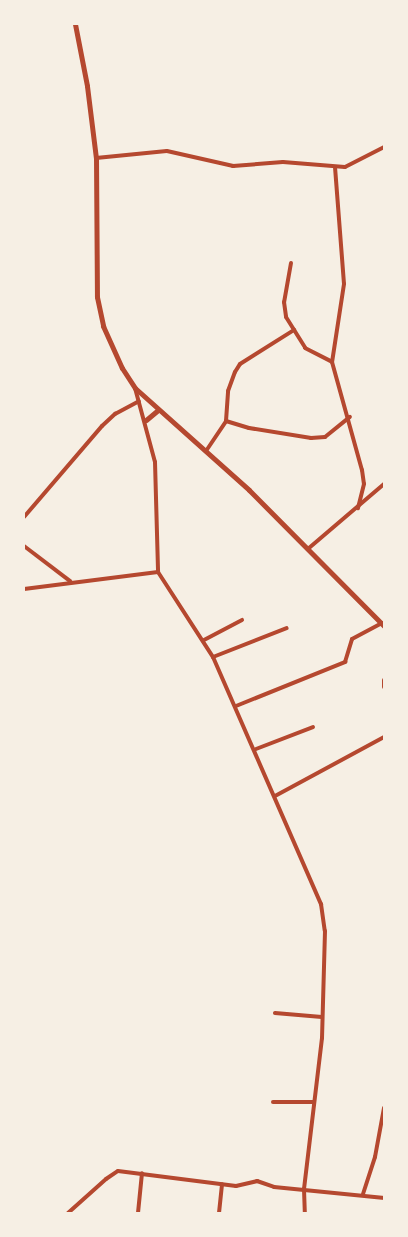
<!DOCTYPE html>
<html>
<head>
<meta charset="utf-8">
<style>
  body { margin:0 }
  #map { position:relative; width:408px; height:1237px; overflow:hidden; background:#f6efe4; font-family:"Public Sans",sans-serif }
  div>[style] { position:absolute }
  .minor>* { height:4px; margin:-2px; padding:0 2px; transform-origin:2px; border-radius:2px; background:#b5482f }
  .tertiary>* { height:5px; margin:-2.5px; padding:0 2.5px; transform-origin:2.5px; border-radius:2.5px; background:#b5482f }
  span { translate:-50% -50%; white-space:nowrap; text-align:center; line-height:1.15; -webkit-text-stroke:4.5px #f6efe4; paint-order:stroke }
  .frame { position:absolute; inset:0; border:25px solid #f6efe4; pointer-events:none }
</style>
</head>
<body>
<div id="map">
  <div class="minor">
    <div style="left:96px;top:158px;width:71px;rotate:-5.6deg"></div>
    <div style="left:167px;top:151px;width:68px;rotate:12.8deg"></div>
    <div style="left:233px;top:166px;width:50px;rotate:-4.6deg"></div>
    <div style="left:283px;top:162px;width:62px;rotate:4.6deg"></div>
    <div style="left:345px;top:167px;width:44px;rotate:-27.1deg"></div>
    <div style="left:335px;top:167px;width:117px;rotate:85.6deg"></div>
    <div style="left:344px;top:284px;width:79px;rotate:98.7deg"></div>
    <div style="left:332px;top:362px;width:112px;rotate:74.5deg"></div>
    <div style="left:362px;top:470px;width:14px;rotate:82deg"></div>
    <div style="left:364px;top:484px;width:25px;rotate:104deg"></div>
    <div style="left:291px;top:263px;width:40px;rotate:100deg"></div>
    <div style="left:284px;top:302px;width:15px;rotate:82deg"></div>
    <div style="left:286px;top:317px;width:36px;rotate:58deg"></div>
    <div style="left:305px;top:348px;width:30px;rotate:27deg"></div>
    <div style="left:135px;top:388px;width:77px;rotate:74.9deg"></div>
    <div style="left:155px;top:462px;width:110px;rotate:88.4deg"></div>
    <div style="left:226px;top:421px;width:24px;rotate:17deg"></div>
    <div style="left:249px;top:428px;width:63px;rotate:9.2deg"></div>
    <div style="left:311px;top:438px;width:14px;rotate:-4deg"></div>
    <div style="left:325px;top:437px;width:32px;rotate:-39deg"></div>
    <div style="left:206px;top:451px;width:36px;rotate:-56deg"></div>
    <div style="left:226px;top:421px;width:30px;rotate:-86deg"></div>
    <div style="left:228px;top:391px;width:20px;rotate:-70deg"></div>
    <div style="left:235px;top:372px;width:9px;rotate:-58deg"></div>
    <div style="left:240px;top:364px;width:64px;rotate:-32.2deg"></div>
    <div style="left:24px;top:517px;width:120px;rotate:-49.4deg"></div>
    <div style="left:102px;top:426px;width:18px;rotate:-43deg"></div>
    <div style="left:115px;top:414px;width:27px;rotate:-28deg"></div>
    <div style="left:24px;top:546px;width:58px;rotate:37.3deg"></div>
    <div style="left:309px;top:548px;width:99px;rotate:-40.5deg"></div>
    <div style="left:158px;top:572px;width:101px;rotate:57.1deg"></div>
    <div style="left:213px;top:657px;width:270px;rotate:66.4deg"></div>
    <div style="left:321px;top:904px;width:27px;rotate:82deg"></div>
    <div style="left:325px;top:931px;width:107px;rotate:91.6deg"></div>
    <div style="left:322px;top:1038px;width:152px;rotate:96.8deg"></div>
    <div style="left:304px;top:1189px;width:24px;rotate:88deg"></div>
    <div style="left:24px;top:589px;width:135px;rotate:-7.2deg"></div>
    <div style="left:204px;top:640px;width:43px;rotate:-27.8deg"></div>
    <div style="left:213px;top:657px;width:79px;rotate:-21.4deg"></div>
    <div style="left:384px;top:680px;width:7px;rotate:90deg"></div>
    <div style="left:236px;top:706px;width:118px;rotate:-22deg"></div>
    <div style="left:345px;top:662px;width:24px;rotate:-73deg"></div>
    <div style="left:352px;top:639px;width:34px;rotate:-28deg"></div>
    <div style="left:256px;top:749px;width:61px;rotate:-21.1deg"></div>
    <div style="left:275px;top:796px;width:124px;rotate:-28.4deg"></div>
    <div style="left:275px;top:1013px;width:47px;rotate:4.9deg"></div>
    <div style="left:273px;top:1102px;width:40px"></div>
    <div style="left:363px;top:1194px;width:39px;rotate:-72deg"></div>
    <div style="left:375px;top:1157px;width:50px;rotate:-79.6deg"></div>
    <div style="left:68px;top:1213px;width:51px;rotate:-41.8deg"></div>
    <div style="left:106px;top:1179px;width:14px;rotate:-34deg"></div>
    <div style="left:118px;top:1171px;width:119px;rotate:7.2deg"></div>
    <div style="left:236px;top:1186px;width:22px;rotate:-13deg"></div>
    <div style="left:257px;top:1181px;width:18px;rotate:19deg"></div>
    <div style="left:274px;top:1187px;width:111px;rotate:5.7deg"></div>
    <div style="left:138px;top:1213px;width:40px;rotate:-84.3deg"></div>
    <div style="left:219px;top:1213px;width:29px;rotate:-84deg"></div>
  </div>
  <div class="tertiary">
    <div style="left:75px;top:24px;width:63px;rotate:79deg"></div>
    <div style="left:87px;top:86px;width:73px;rotate:82.9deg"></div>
    <div style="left:96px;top:158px;width:139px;rotate:89.6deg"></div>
    <div style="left:97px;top:297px;width:30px;rotate:78deg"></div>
    <div style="left:103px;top:326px;width:46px;rotate:65.7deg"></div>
    <div style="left:122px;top:368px;width:24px;rotate:57deg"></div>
    <div style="left:135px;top:388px;width:153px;rotate:41.8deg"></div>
    <div style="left:249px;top:490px;width:192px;rotate:45.2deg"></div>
    <div style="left:146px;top:420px;width:16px;rotate:-40deg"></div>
  </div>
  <div class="frame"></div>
</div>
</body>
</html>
